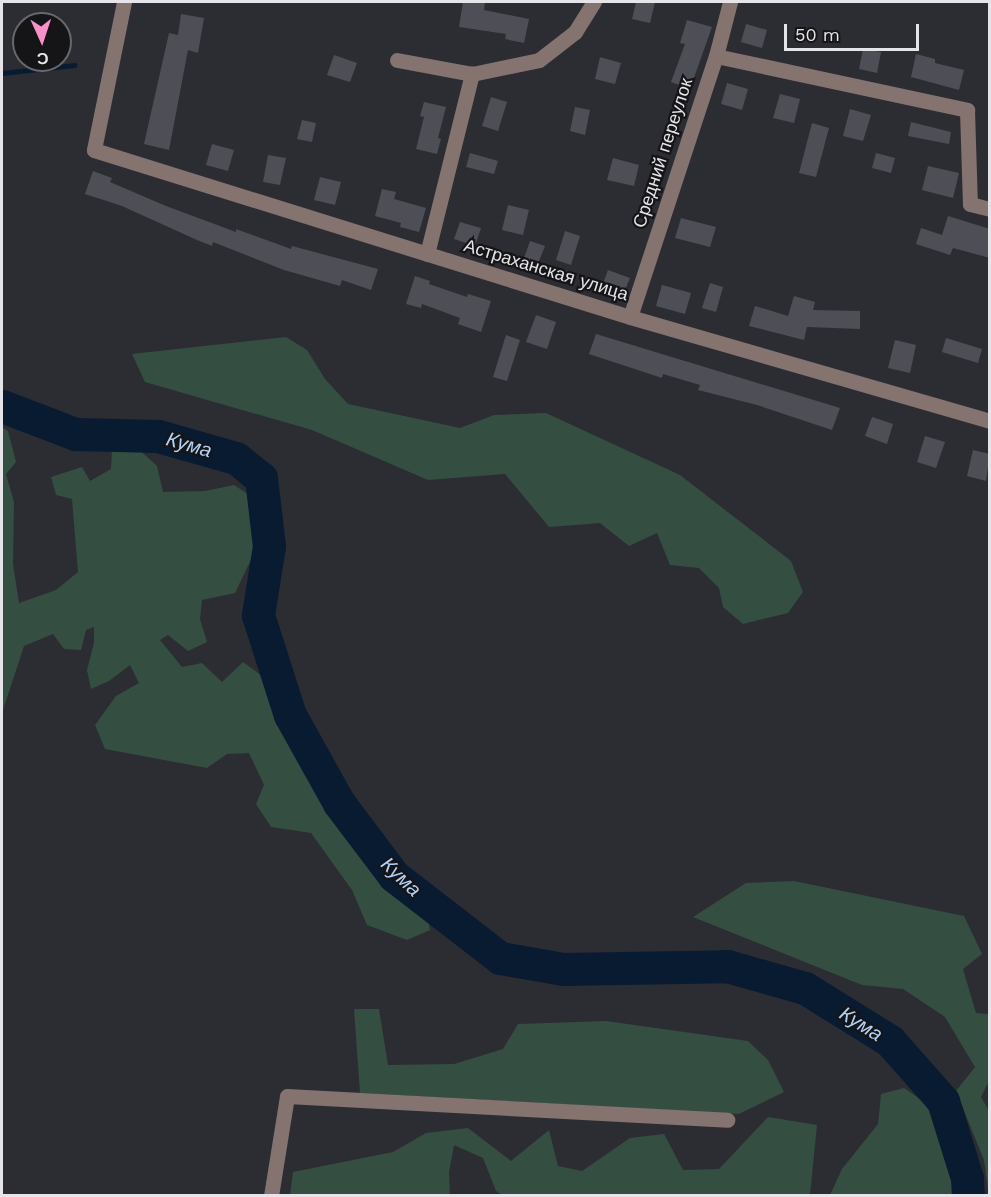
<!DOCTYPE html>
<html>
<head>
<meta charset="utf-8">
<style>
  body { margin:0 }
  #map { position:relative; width:991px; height:1197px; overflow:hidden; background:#2c2c33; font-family:"Work Sans",sans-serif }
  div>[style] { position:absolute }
  .green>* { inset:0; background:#354e42 }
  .stream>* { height:5px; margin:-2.5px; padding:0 2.5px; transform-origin:2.5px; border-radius:2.5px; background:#091b31 }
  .river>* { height:33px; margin:-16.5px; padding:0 16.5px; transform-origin:16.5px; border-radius:16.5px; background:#091b31 }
  .building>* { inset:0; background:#4e4f56 }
  .minor>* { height:15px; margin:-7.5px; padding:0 7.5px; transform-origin:7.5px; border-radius:7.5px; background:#84736e }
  span { translate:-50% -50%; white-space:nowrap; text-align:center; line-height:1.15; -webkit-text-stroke:4.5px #151518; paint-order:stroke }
  .street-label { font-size:18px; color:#e5e5e9 }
  .water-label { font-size:20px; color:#b2d1f7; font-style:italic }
  .frame { position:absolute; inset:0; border:3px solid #e5e5e9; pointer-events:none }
  .north { position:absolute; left:12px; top:12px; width:60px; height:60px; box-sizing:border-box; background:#151518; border:2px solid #68686c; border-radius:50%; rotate:177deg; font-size:16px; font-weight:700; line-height:24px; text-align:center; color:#e5e5e9 }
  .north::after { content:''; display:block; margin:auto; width:21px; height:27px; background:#f990ca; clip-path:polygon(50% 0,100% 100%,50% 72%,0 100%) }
  .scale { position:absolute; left:784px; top:24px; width:135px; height:27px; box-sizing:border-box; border:3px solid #e5e5e9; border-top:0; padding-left:8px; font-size:18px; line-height:21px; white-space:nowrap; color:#e5e5e9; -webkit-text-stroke:4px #151518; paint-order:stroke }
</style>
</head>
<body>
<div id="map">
  <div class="green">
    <div style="clip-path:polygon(286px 337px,307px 350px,325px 379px,348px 404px,460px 428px,494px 415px,546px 413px,680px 475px,791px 561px,803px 592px,788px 613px,743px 624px,723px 607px,719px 588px,699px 568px,670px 565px,657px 533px,629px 546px,600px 523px,549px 527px,505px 474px,428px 480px,312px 430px,145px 382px,132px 354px)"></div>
    <div style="clip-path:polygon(2px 427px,8px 431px,16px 462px,6px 474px,14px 502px,13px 564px,19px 603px,56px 590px,78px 572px,72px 499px,56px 495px,51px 477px,82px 467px,90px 481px,111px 469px,112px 449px,134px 445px,157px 466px,163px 492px,205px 491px,234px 485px,248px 494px,258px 545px,235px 593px,202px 600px,200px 619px,207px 642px,188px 651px,168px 635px,160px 640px,182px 667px,202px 663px,222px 682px,243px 662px,262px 676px,327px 809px,377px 876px,427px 914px,430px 930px,407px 940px,367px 925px,352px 890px,311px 833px,271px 827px,256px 804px,264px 785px,249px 753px,227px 754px,207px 768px,105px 749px,95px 725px,116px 696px,139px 683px,130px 665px,109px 681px,91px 689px,87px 670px,94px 643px,94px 627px,86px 630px,81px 650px,64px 649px,53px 634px,24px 646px,2px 713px)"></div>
    <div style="clip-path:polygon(794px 881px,964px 916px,982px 954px,963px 969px,976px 1013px,989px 1014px,989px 1081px,981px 1097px,989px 1111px,989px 1195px,984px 1160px,956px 1091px,975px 1067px,945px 1017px,903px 989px,862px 985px,693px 917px,746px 883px)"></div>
    <div style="clip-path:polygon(354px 1009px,379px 1009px,388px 1065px,454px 1064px,503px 1049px,518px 1024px,606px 1021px,748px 1041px,768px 1060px,784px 1092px,739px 1114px,360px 1093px)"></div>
    <div style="clip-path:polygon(904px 1088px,933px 1108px,955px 1195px,830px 1195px,842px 1169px,878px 1124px,881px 1094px)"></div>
    <div style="clip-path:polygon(768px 1117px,817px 1125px,810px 1195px,502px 1195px,496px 1191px,483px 1158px,454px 1145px,449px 1172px,450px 1195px,290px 1195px,293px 1172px,393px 1152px,426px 1133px,468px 1128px,511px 1161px,549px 1130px,558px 1166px,582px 1171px,630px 1138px,664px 1134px,683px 1170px,719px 1169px)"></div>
  </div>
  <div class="stream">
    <div style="left:2px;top:73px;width:73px;rotate:-6.3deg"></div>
  </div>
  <div class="river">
    <div style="left:2px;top:406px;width:78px;rotate:21deg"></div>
    <div style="left:75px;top:434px;width:83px;rotate:1.4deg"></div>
    <div style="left:158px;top:436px;width:81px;rotate:15.8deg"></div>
    <div style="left:236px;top:458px;width:32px;rotate:39deg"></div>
    <div style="left:261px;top:478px;width:68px;rotate:83.3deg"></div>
    <div style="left:269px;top:546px;width:70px;rotate:99.1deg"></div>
    <div style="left:258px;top:615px;width:105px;rotate:72.3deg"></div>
    <div style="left:290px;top:715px;width:101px;rotate:60.9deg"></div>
    <div style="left:339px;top:803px;width:91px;rotate:53deg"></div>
    <div style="left:394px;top:876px;width:134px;rotate:37.7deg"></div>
    <div style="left:500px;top:958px;width:64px;rotate:9.9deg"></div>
    <div style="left:563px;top:969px;width:164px;rotate:-1deg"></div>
    <div style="left:727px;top:966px;width:81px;rotate:15.8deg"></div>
    <div style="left:805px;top:988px;width:100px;rotate:31.9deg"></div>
    <div style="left:890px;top:1041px;width:80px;rotate:48.5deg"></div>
    <div style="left:943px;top:1101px;width:81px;rotate:72.7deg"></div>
    <div style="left:967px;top:1178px;width:18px;rotate:87deg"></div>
  </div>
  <div class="building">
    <div style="clip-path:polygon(463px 2px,485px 2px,484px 10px,529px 19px,524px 43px,505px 39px,506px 34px,459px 27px)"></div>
    <div style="clip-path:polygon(636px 2px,655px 2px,650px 23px,632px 19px)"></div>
    <div style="clip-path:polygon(181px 14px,204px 18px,198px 53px,188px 50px,169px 150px,144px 144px,169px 33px,178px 35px)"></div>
    <div style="clip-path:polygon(687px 20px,712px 27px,690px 89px,671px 82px,685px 44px,680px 43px)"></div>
    <div style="clip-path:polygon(746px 24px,767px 30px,762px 48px,741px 42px)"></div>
    <div style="clip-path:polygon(863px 49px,881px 52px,877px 73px,859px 69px)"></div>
    <div style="clip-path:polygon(916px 54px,935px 59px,935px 63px,964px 70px,959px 90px,911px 77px)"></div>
    <div style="clip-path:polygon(334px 55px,357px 63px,350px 82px,327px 75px)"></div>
    <div style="clip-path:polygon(600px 57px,621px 63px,615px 84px,595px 79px)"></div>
    <div style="clip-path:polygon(727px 83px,748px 89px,742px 110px,721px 104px)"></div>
    <div style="clip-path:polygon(780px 94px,800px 99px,794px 123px,773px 118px)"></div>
    <div style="clip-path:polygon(491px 97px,507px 102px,498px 131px,482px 126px)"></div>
    <div style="clip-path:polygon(424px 102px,446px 107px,438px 138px,441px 139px,437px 154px,416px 149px,424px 117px,420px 116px)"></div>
    <div style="clip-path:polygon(575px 107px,590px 110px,585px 135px,570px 131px)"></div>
    <div style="clip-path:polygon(850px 109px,871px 115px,863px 141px,843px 136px)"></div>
    <div style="clip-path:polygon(302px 120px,316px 123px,312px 142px,297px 139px)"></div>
    <div style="clip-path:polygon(911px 122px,951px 132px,949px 144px,908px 136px)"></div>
    <div style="clip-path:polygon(812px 123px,829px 128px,816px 177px,799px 173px)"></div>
    <div style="clip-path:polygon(212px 144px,234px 150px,228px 171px,206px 165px)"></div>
    <div style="clip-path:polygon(470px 153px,498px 161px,494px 174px,466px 167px)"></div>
    <div style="clip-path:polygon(876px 153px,895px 158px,891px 173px,872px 168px)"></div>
    <div style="clip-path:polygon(268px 155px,286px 158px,280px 185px,263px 182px)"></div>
    <div style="clip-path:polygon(613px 158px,639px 165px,634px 186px,607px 180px)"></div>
    <div style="clip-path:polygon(928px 166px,959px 173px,953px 198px,922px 190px)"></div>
    <div style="clip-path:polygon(93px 171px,112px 178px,110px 182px,166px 206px,236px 232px,236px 229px,291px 249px,292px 246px,378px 269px,371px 290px,342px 280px,340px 286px,284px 270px,213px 242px,212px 246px,197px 240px,122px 206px,85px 194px)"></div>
    <div style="clip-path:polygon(320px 177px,341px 182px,335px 205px,314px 200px)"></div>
    <div style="clip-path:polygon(382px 189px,396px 192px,394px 199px,426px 208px,419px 232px,400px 227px,401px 223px,375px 216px)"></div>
    <div style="clip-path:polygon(508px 205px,529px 210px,523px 235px,502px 230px)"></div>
    <div style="clip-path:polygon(948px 216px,990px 229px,990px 258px,953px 248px,950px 255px,916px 244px,921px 228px,942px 235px)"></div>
    <div style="clip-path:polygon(681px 218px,716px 227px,710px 247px,675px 238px)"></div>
    <div style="clip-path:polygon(460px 222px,481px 228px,475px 246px,454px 239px)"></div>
    <div style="clip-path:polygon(565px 231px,580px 236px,571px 265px,556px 260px)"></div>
    <div style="clip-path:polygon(530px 241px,545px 246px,537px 266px,523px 261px)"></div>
    <div style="clip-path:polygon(608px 270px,630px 278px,622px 297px,601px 289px)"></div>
    <div style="clip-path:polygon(415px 276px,430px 281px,429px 284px,467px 297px,468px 294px,491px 301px,481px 332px,458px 324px,460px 318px,422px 304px,421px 308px,406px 304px)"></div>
    <div style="clip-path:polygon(710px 283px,723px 287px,716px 312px,702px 308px)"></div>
    <div style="clip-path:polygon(662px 285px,691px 293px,685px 314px,656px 306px)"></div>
    <div style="clip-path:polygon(794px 296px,815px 302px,813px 310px,860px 311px,860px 329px,807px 327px,804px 340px,749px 326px,755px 306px,788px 316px)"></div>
    <div style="clip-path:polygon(536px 315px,556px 322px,547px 349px,526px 342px)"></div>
    <div style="clip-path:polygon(596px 334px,840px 408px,832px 430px,757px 405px,698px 390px,700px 385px,663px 374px,662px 378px,589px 354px)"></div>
    <div style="clip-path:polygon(506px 335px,520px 340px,507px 381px,493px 377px)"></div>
    <div style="clip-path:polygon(946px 338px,982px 349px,978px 363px,942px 352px)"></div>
    <div style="clip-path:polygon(895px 340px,916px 345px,910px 373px,888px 368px)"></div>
    <div style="clip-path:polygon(872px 417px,893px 424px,887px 444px,865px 436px)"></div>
    <div style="clip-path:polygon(925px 436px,945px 442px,936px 468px,917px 462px)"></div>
    <div style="clip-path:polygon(973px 450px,990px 454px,986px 481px,967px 476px)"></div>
  </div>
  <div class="minor">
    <div style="left:124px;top:2px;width:151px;rotate:101.5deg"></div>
    <div style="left:94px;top:150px;width:561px;rotate:17.31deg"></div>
    <div style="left:630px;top:317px;width:375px;rotate:16.1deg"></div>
    <div style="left:716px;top:56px;width:257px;rotate:12.1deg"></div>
    <div style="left:967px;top:110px;width:94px;rotate:88.2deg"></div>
    <div style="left:970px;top:204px;width:21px;rotate:14deg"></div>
    <div style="left:397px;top:60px;width:76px;rotate:10.6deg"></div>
    <div style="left:427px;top:254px;width:186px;rotate:-76deg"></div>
    <div style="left:472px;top:74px;width:68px;rotate:-11.8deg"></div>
    <div style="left:539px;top:60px;width:46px;rotate:-37.9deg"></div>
    <div style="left:575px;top:32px;width:36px;rotate:-58deg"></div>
    <div style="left:630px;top:317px;width:275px;rotate:-71.8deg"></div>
    <div style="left:716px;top:56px;width:56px;rotate:-75.5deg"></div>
    <div style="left:271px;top:1196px;width:101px;rotate:-80.9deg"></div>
    <div style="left:287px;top:1096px;width:441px;rotate:3.1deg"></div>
  </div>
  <div class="street-label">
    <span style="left:663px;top:153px;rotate:-72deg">Средний переулок</span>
    <span style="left:546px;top:270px;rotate:17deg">Астраханская улица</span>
  </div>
  <div class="water-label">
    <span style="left:189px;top:445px;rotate:16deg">Кума</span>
    <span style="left:401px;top:877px;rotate:44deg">Кума</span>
    <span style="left:861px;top:1024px;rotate:32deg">Кума</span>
  </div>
  <div class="frame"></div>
  <div class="north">С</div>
  <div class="scale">50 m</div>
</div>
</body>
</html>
